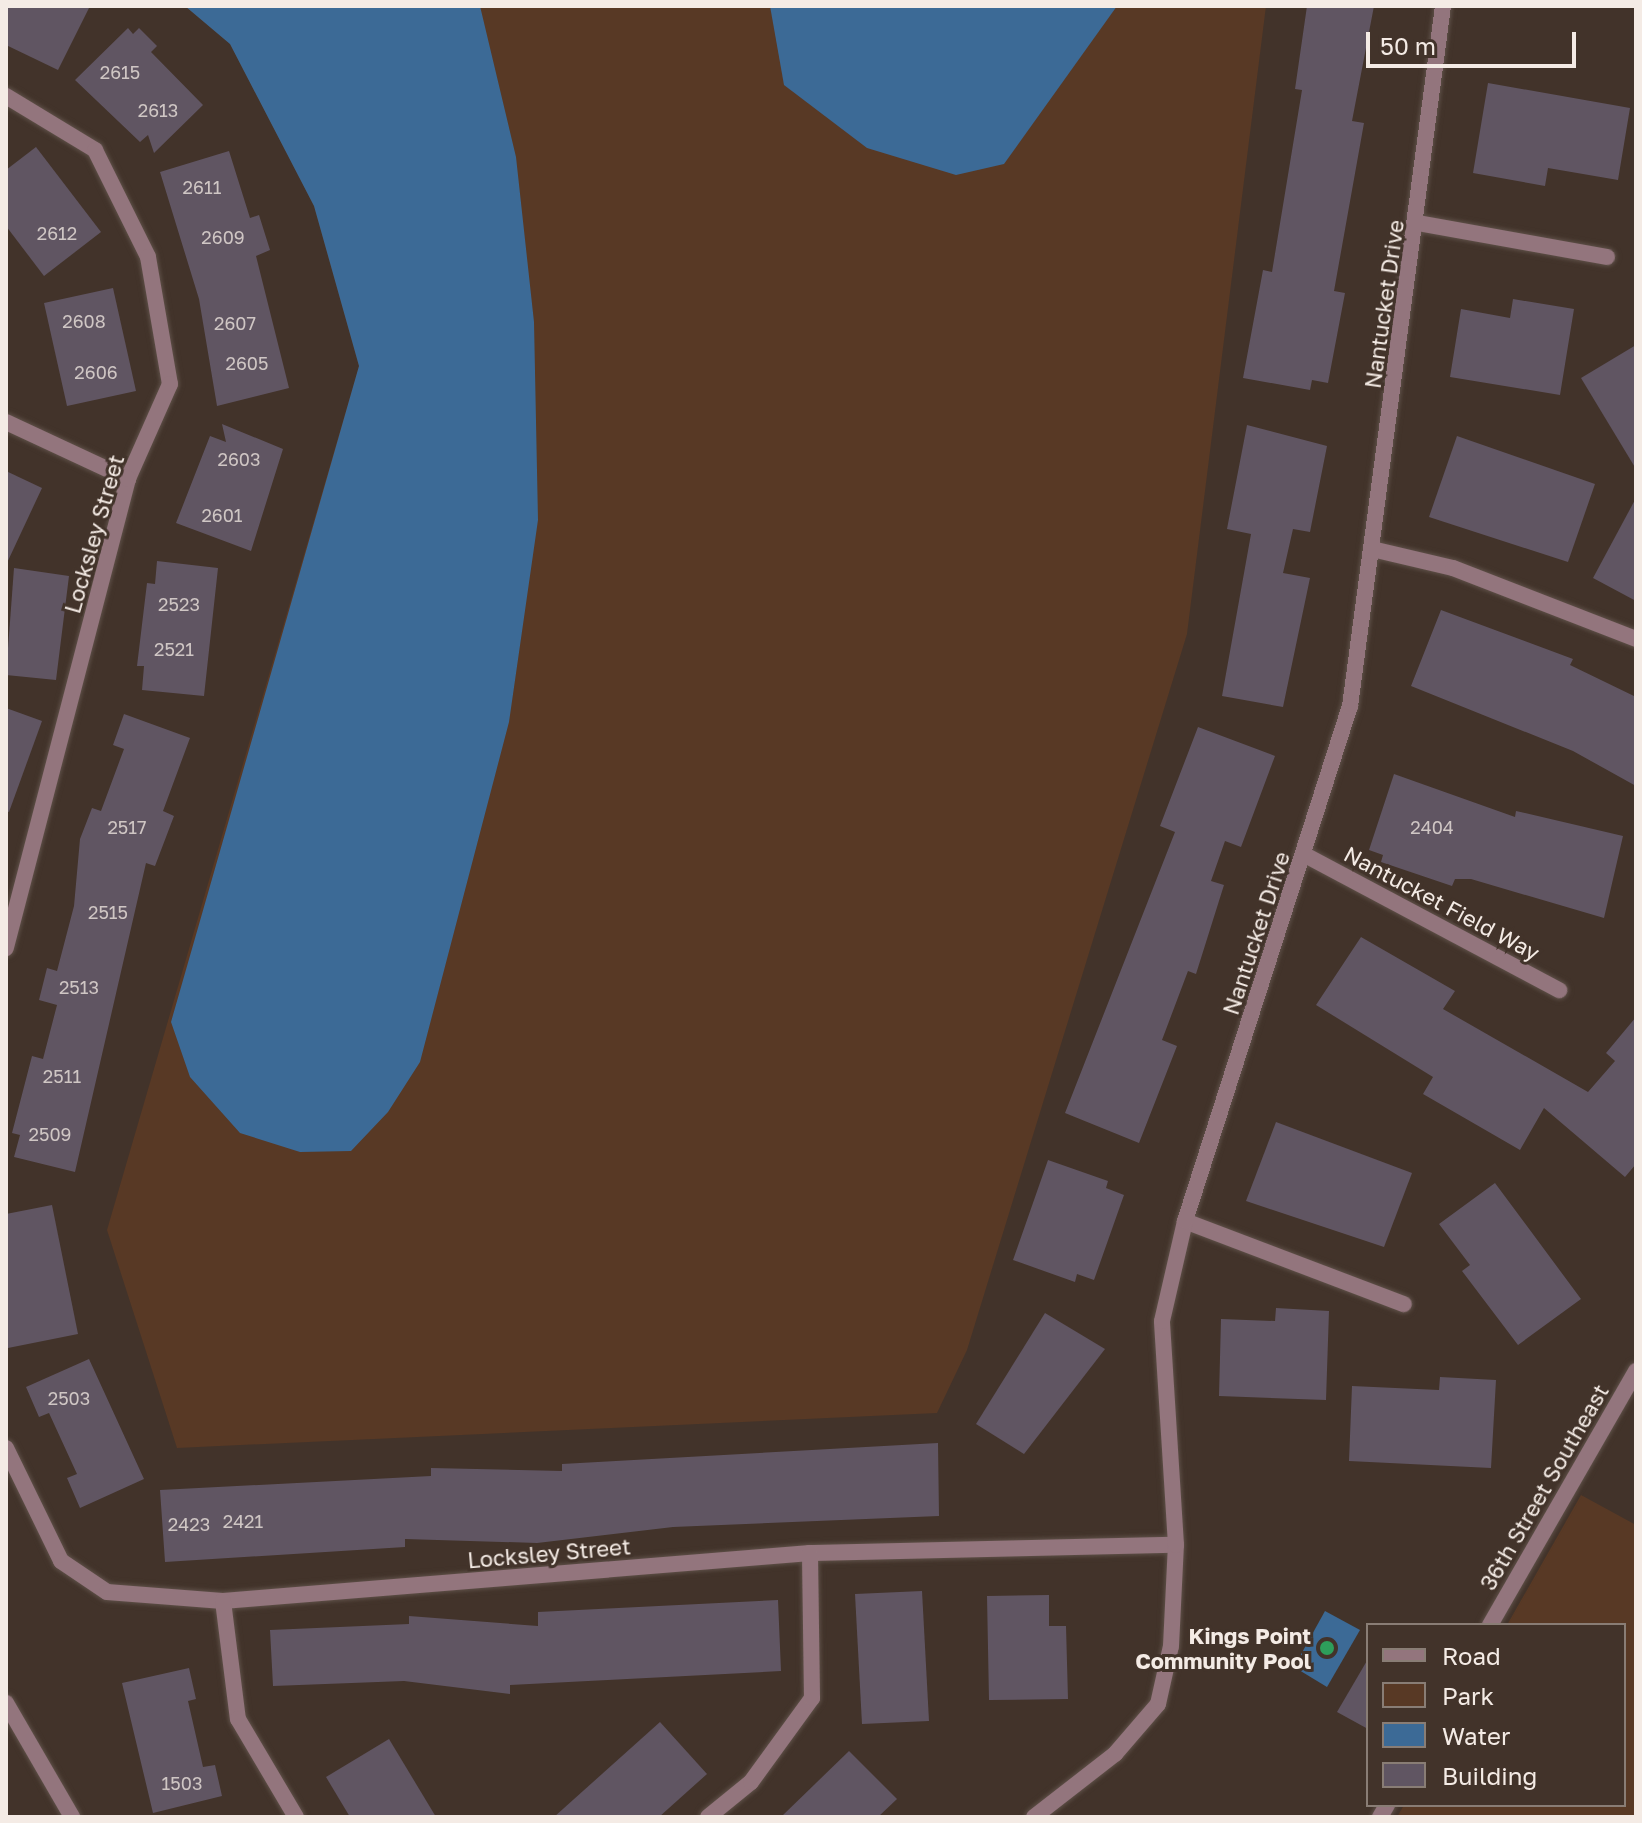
<!DOCTYPE html>
<html>
<head>
<meta charset="utf-8">
<style>
  body { margin:0 }
  #map { position:relative; width:1642px; height:1823px; overflow:hidden; background:#42332a; font-family:"Golos Text",sans-serif }
  div>[style] { position:absolute }
  .green>* { inset:0; background:#583925 }
  .water>* { inset:0; background:#3c6a96 }
  .building>* { inset:0; background:#605562 }
  .roads { filter:drop-shadow(0 0 2px #5e5048) drop-shadow(0 0 2px #5e5048) }
  .minor>* { height:16px; margin:-8px; padding:0 8px; transform-origin:8px; border-radius:8px; background:#93757d }
  .dots>* { width:22px; height:22px; translate:-50% -50%; box-sizing:border-box; border:4px solid #42332a; border-radius:50% }
  span { translate:-50% -50%; white-space:nowrap; text-align:center; line-height:1.15; -webkit-text-stroke:6px #42332a; paint-order:stroke }
  .number-label { font-size:18px; color:#cfc6c4 }
  .number-label span { -webkit-text-stroke-width:0 }
  .street-label { font-size:22px; color:#f4ebe5 }
  .poi-label { font-size:22px; color:#f4ebe5; font-weight:700 }
  .right { translate:-100% -50%; text-align:right }
  .frame { position:absolute; inset:0; border:8px solid #f4ebe5; pointer-events:none }
  .legend { position:absolute; left:1366px; top:1623px; width:260px; height:184px; box-sizing:border-box; background:#42332a; border:2px solid #897d75; margin:0; padding:10px 14px; list-style:none; font-size:24px; color:#f4ebe5 }
  .legend li { display:flex; align-items:center; gap:16px; height:40px }
  .legend b { width:40px; border:2px solid #897d75 }
  .scale { position:absolute; left:1366px; top:32px; width:210px; height:36px; box-sizing:border-box; border:4px solid #f4ebe5; border-top:0; padding-left:10px; font-size:24px; line-height:28px; white-space:nowrap; color:#f4ebe5; -webkit-text-stroke:6px #42332a; paint-order:stroke }
</style>
</head>
<body>
<div id="map">
  <div class="green">
    <div style="clip-path:polygon(185px 6px,1266px 6px,1187px 634px,967px 1350px,937px 1413px,177px 1448px,107px 1230px,359px 366px,314px 206px,230px 44px)"></div>
    <div style="clip-path:polygon(1581px 1495px,1636px 1525px,1636px 1817px,1397px 1817px,1404px 1805px,1624px 1805px,1624px 1625px,1507px 1625px)"></div>
  </div>
  <div class="water">
    <div style="clip-path:polygon(185px 6px,480px 6px,516px 157px,534px 322px,538px 520px,509px 722px,420px 1062px,388px 1112px,351px 1151px,300px 1152px,240px 1133px,190px 1077px,171px 1022px,359px 366px,314px 206px,230px 44px)"></div>
    <div style="clip-path:polygon(770px 6px,1117px 6px,1004px 164px,956px 175px,867px 148px,784px 85px)"></div>
    <div style="clip-path:polygon(1325px 1611px,1360px 1630px,1327px 1687px,1294px 1667px)"></div>
  </div>
  <div class="building">
    <div style="clip-path:polygon(6px 6px,90px 6px,58px 70px,6px 45px)"></div>
    <div style="clip-path:polygon(1307px 6px,1374px 6px,1352px 121px,1364px 123px,1334px 291px,1345px 293px,1328px 383px,1312px 380px,1310px 390px,1243px 378px,1263px 270px,1272px 272px,1302px 90px,1295px 89px)"></div>
    <div style="clip-path:polygon(128px 28px,133px 34px,139px 28px,157px 46px,151px 52px,203px 105px,154px 153px,148px 135px,140px 142px,75px 80px)"></div>
    <div style="clip-path:polygon(1488px 83px,1630px 108px,1618px 180px,1548px 168px,1545px 186px,1473px 173px)"></div>
    <div style="clip-path:polygon(36px 147px,101px 232px,44px 276px,6px 226px,6px 170px)"></div>
    <div style="clip-path:polygon(229px 151px,250px 218px,259px 215px,270px 250px,256px 256px,289px 388px,217px 406px,199px 299px,160px 172px)"></div>
    <div style="clip-path:polygon(113px 288px,136px 391px,67px 406px,44px 303px)"></div>
    <div style="clip-path:polygon(1513px 299px,1574px 309px,1560px 395px,1450px 377px,1461px 309px,1510px 318px)"></div>
    <div style="clip-path:polygon(1636px 345px,1636px 469px,1581px 378px)"></div>
    <div style="clip-path:polygon(222px 424px,283px 449px,251px 551px,176px 523px,210px 436px,226px 442px)"></div>
    <div style="clip-path:polygon(1247px 425px,1327px 446px,1310px 532px,1293px 529px,1283px 573px,1310px 578px,1283px 707px,1222px 696px,1251px 534px,1227px 529px)"></div>
    <div style="clip-path:polygon(1457px 436px,1595px 484px,1568px 562px,1429px 517px)"></div>
    <div style="clip-path:polygon(6px 471px,42px 488px,6px 565px)"></div>
    <div style="clip-path:polygon(1636px 498px,1636px 601px,1593px 578px)"></div>
    <div style="clip-path:polygon(157px 561px,218px 568px,204px 696px,142px 690px,144px 666px,137px 666px,147px 583px,155px 584px)"></div>
    <div style="clip-path:polygon(14px 568px,69px 576px,56px 680px,6px 675px)"></div>
    <div style="clip-path:polygon(1441px 610px,1573px 659px,1570px 665px,1636px 697px,1636px 786px,1573px 751px,1411px 686px)"></div>
    <div style="clip-path:polygon(6px 708px,42px 721px,9px 812px,6px 811px)"></div>
    <div style="clip-path:polygon(124px 714px,190px 738px,163px 811px,174px 816px,155px 866px,146px 863px,75px 1172px,14px 1157px,20px 1135px,12px 1133px,32px 1056px,43px 1059px,57px 1005px,39px 1000px,47px 968px,57px 971px,74px 906px,80px 839px,92px 808px,101px 811px,124px 749px,113px 745px)"></div>
    <div style="clip-path:polygon(1198px 727px,1275px 756px,1241px 847px,1225px 841px,1211px 881px,1224px 885px,1196px 974px,1188px 971px,1162px 1040px,1177px 1046px,1139px 1143px,1065px 1113px,1175px 832px,1160px 826px)"></div>
    <div style="clip-path:polygon(1394px 774px,1515px 817px,1516px 811px,1623px 836px,1604px 918px,1471px 879px,1455px 879px,1452px 886px,1381px 862px,1383px 855px,1369px 850px)"></div>
    <div style="clip-path:polygon(1361px 937px,1455px 991px,1443px 1009px,1588px 1092px,1615px 1061px,1606px 1053px,1636px 1017px,1636px 1164px,1625px 1177px,1544px 1108px,1520px 1150px,1423px 1094px,1433px 1077px,1316px 1005px)"></div>
    <div style="clip-path:polygon(1276px 1122px,1412px 1173px,1384px 1247px,1246px 1201px)"></div>
    <div style="clip-path:polygon(1048px 1160px,1108px 1181px,1106px 1188px,1124px 1195px,1094px 1280px,1077px 1274px,1075px 1282px,1013px 1260px)"></div>
    <div style="clip-path:polygon(1495px 1183px,1581px 1299px,1518px 1345px,1462px 1271px,1470px 1265px,1439px 1224px)"></div>
    <div style="clip-path:polygon(52px 1205px,78px 1334px,8px 1348px,6px 1214px)"></div>
    <div style="clip-path:polygon(1276px 1308px,1329px 1311px,1326px 1400px,1219px 1396px,1221px 1319px,1275px 1321px)"></div>
    <div style="clip-path:polygon(1045px 1313px,1105px 1349px,1024px 1454px,976px 1424px)"></div>
    <div style="clip-path:polygon(89px 1359px,144px 1479px,80px 1508px,67px 1478px,77px 1474px,49px 1413px,39px 1417px,26px 1387px)"></div>
    <div style="clip-path:polygon(1440px 1377px,1496px 1380px,1491px 1468px,1349px 1461px,1352px 1386px,1439px 1390px)"></div>
    <div style="clip-path:polygon(938px 1443px,939px 1516px,673px 1527px,537px 1543px,405px 1539px,405px 1547px,165px 1562px,160px 1490px,431px 1476px,431px 1468px,562px 1471px,562px 1464px)"></div>
    <div style="clip-path:polygon(922px 1591px,929px 1721px,862px 1724px,855px 1594px)"></div>
    <div style="clip-path:polygon(1049px 1595px,1049px 1626px,1066px 1626px,1068px 1699px,989px 1700px,987px 1596px)"></div>
    <div style="clip-path:polygon(778px 1600px,781px 1671px,510px 1685px,510px 1694px,404px 1681px,273px 1686px,270px 1630px,409px 1624px,409px 1616px,538px 1626px,538px 1612px)"></div>
    <div style="clip-path:polygon(1368px 1659px,1368px 1729px,1337px 1712px)"></div>
    <div style="clip-path:polygon(189px 1668px,196px 1699px,188px 1701px,203px 1767px,215px 1765px,222px 1796px,153px 1813px,122px 1683px)"></div>
    <div style="clip-path:polygon(660px 1722px,707px 1774px,659px 1817px,554px 1817px)"></div>
    <div style="clip-path:polygon(389px 1739px,436px 1817px,350px 1817px,326px 1777px)"></div>
    <div style="clip-path:polygon(849px 1751px,897px 1799px,878px 1817px,781px 1817px)"></div>
  </div>
  <div class="roads">
    <div class="minor">
      <div style="left:6px;top:96px;width:104px;rotate:31.2deg"></div>
      <div style="left:95px;top:150px;width:119px;rotate:63.6deg"></div>
      <div style="left:148px;top:257px;width:129px;rotate:80.2deg"></div>
      <div style="left:170px;top:384px;width:104px;rotate:113.9deg"></div>
      <div style="left:128px;top:479px;width:485px;rotate:104.6deg"></div>
      <div style="left:1418px;top:223px;width:192px;rotate:10.2deg"></div>
      <div style="left:6px;top:422px;width:135px;rotate:25deg"></div>
      <div style="left:1372px;top:549px;width:83px;rotate:13.2deg"></div>
      <div style="left:1453px;top:568px;width:196px;rotate:21.2deg"></div>
      <div style="left:1305px;top:855px;width:288px;rotate:28deg"></div>
      <div style="left:1185px;top:1221px;width:234px;rotate:20.8deg"></div>
      <div style="left:6px;top:1448px;width:126px;rotate:64deg"></div>
      <div style="left:61px;top:1561px;width:55px;rotate:34deg"></div>
      <div style="left:107px;top:1592px;width:116px;rotate:4.4deg"></div>
      <div style="left:223px;top:1601px;width:589px;rotate:-4.67deg"></div>
      <div style="left:810px;top:1553px;width:366px;rotate:-1.3deg"></div>
      <div style="left:223px;top:1601px;width:119px;rotate:82.8deg"></div>
      <div style="left:238px;top:1719px;width:114px;rotate:59.4deg"></div>
      <div style="left:1490px;top:1625px;width:293px;rotate:-60.1deg"></div>
      <div style="left:6px;top:1703px;width:132px;rotate:59.9deg"></div>
      <div style="left:708px;top:1817px;width:55px;rotate:-39.1deg"></div>
      <div style="left:751px;top:1782px;width:104px;rotate:-54deg"></div>
      <div style="left:812px;top:1698px;width:145px;rotate:-90.8deg"></div>
      <div style="left:1034px;top:1817px;width:103px;rotate:-37.9deg"></div>
      <div style="left:1115px;top:1754px;width:66px;rotate:-49.3deg"></div>
      <div style="left:1158px;top:1704px;width:59px;rotate:-77.4deg"></div>
      <div style="left:1171px;top:1646px;width:101px;rotate:-87.2deg"></div>
      <div style="left:1176px;top:1545px;width:224px;rotate:-93.6deg"></div>
      <div style="left:1162px;top:1321px;width:103px;rotate:-77deg"></div>
      <div style="left:1185px;top:1221px;width:541px;rotate:-72.24deg"></div>
      <div style="left:1350px;top:706px;width:706px;rotate:-82.43deg"></div>
      <div style="left:1380px;top:1817px;width:14px;rotate:-60deg"></div>
    </div>
  </div>
  <div class="dots">
    <div style="left:1327px;top:1648px;background:#2e9e5b"></div>
  </div>
  <div class="number-label">
    <span style="left:120px;top:72px">2615</span>
    <span style="left:158px;top:110px">2613</span>
    <span style="left:202px;top:187px">2611</span>
    <span style="left:57px;top:233px">2612</span>
    <span style="left:223px;top:237px">2609</span>
    <span style="left:84px;top:321px">2608</span>
    <span style="left:235px;top:323px">2607</span>
    <span style="left:247px;top:363px">2605</span>
    <span style="left:96px;top:372px">2606</span>
    <span style="left:239px;top:459px">2603</span>
    <span style="left:222px;top:515px">2601</span>
    <span style="left:179px;top:604px">2523</span>
    <span style="left:174px;top:649px">2521</span>
    <span style="left:127px;top:827px">2517</span>
    <span style="left:1432px;top:827px">2404</span>
    <span style="left:108px;top:912px">2515</span>
    <span style="left:79px;top:987px">2513</span>
    <span style="left:62px;top:1076px">2511</span>
    <span style="left:50px;top:1134px">2509</span>
    <span style="left:69px;top:1398px">2503</span>
    <span style="left:243px;top:1521px">2421</span>
    <span style="left:189px;top:1524px">2423</span>
    <span style="left:182px;top:1783px">1503</span>
  </div>
  <div class="street-label">
    <span style="left:1384px;top:304px;rotate:-82deg">Nantucket Drive</span>
    <span style="left:94px;top:534px;rotate:-74deg">Locksley Street</span>
    <span style="left:1442px;top:903px;rotate:28deg">Nantucket Field Way</span>
    <span style="left:1256px;top:933px;rotate:-72deg">Nantucket Drive</span>
    <span style="left:1544px;top:1487px;rotate:-60deg">36th Street Southeast</span>
    <span style="left:549px;top:1553px;rotate:-5deg">Locksley Street</span>
  </div>
  <div class="poi-label">
    <span class="right" style="left:1311px;top:1648px">Kings Point<br>Community Pool</span>
  </div>
  <div class="frame"></div>
  <ul class="legend">
  <li><b style="height:10px;background:#93757d"></b>Road</li>
  <li><b style="height:22px;background:#583925"></b>Park</li>
  <li><b style="height:22px;background:#3c6a96"></b>Water</li>
  <li><b style="height:22px;background:#605562"></b>Building</li>
  </ul>
  <div class="scale">50 m</div>
</div>
</body>
</html>
